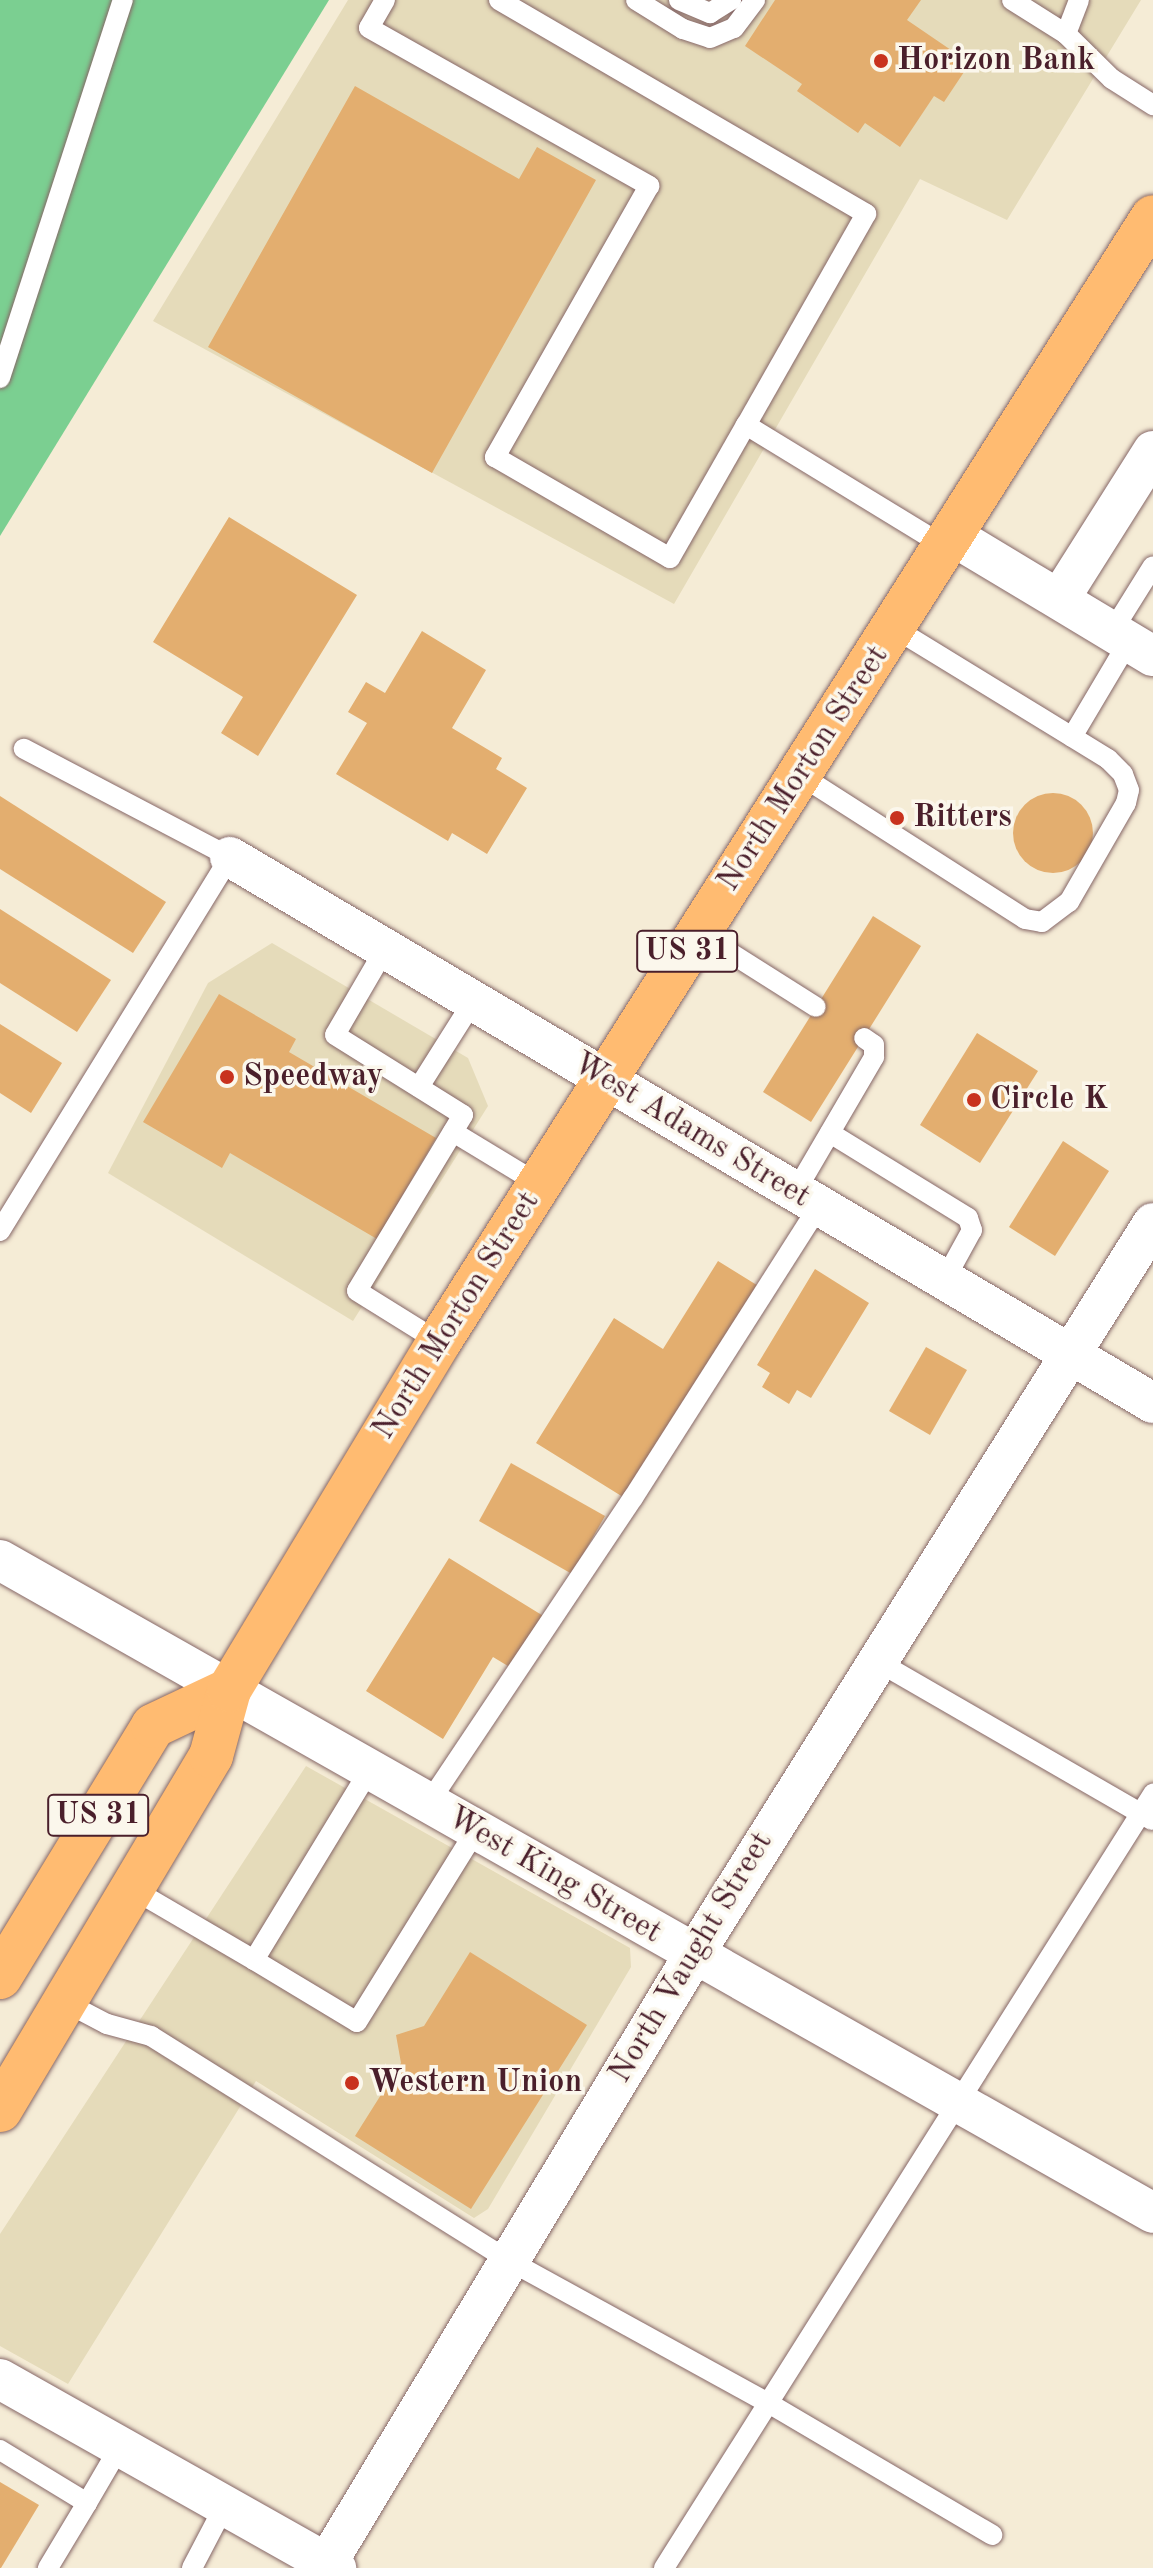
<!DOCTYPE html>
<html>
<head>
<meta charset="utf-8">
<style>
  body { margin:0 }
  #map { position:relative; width:1153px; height:2568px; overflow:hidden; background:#f5ecd6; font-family:"Old Standard TT",serif }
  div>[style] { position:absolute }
  .built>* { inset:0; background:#e5dbba }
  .green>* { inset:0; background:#7bcf91 }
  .building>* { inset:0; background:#e3ae6f }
  .round { border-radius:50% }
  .roads { filter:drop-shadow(0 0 2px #866767) drop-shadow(0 0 2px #866767) }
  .lane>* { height:20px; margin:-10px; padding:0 10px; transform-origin:10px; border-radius:10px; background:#fff }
  .street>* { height:40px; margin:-20px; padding:0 20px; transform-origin:20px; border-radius:20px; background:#fff }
  .primary>* { height:44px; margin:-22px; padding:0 22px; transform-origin:22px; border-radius:22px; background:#ffbb71 }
  .dots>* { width:22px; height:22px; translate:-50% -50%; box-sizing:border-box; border:4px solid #fbf7ec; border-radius:50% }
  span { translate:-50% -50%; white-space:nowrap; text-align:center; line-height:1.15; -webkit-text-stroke:7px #fbf7ec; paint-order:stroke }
  .shield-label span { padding:2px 6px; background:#fbf7ec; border:2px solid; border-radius:6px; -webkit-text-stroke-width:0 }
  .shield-label { font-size:30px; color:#4a1f2b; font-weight:700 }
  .poi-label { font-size:32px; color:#4a1f2b; font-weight:700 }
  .left { translate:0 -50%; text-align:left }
  .street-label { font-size:32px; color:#4a1f2b }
</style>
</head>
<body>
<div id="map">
  <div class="built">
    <div style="clip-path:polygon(348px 0,1141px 0,1007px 220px,920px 179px,674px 604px,153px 321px)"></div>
    <div style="clip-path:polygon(272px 943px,468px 1058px,488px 1106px,353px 1321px,108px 1173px,208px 983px)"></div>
    <div style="clip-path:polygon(306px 1766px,630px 1948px,631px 1967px,488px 2209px,474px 2218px,256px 2081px,68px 2384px,0 2346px,0 2234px)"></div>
  </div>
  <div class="green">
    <div style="clip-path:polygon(0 0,329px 0,0 536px)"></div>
  </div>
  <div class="building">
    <div style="clip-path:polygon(775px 0,921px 0,907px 20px,970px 63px,944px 102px,934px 96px,900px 147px,865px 123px,858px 133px,797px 91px,802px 84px,745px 46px)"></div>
    <div style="clip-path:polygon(355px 86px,519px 179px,537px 147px,596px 180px,432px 473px,208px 347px)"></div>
    <div style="clip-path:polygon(229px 517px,357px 595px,258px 756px,221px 733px,243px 697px,153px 642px)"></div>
    <div style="clip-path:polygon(422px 631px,486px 670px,452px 728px,502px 758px,496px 769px,527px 788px,487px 854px,452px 833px,448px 841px,336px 774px,367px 723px,348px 712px,366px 682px,385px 693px)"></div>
    <div class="round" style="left:1013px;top:793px;width:80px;height:80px"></div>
    <div style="clip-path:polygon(0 796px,166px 902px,133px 953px,0 869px)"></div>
    <div style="clip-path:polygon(0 909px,111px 980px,77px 1032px,0 983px)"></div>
    <div style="clip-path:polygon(873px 916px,921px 946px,811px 1122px,763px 1092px)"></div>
    <div style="clip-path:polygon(219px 994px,296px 1039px,289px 1052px,436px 1138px,377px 1239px,230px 1153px,222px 1168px,143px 1122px)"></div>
    <div style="clip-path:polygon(0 1024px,62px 1063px,31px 1113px,0 1093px)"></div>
    <div style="clip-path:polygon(977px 1033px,1038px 1071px,980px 1163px,920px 1125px)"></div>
    <div style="clip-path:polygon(1063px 1141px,1109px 1171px,1055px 1256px,1009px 1227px)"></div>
    <div style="clip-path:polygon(718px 1261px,760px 1287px,623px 1497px,536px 1443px,614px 1318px,663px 1349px)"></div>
    <div style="clip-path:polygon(815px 1269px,869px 1303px,811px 1398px,797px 1390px,789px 1404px,762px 1387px,770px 1373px,757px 1365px)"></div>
    <div style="clip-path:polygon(926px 1347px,967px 1370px,930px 1435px,889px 1411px)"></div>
    <div style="clip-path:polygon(511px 1463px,605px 1516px,572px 1574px,479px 1521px)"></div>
    <div style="clip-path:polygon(449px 1558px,545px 1617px,513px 1669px,493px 1657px,443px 1739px,366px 1691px)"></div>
    <div style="clip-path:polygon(470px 1952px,587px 2025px,471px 2209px,355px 2136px,401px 2063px,396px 2035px,424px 2026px)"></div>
    <div style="clip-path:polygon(0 2482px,39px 2505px,1px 2568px,0 2568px)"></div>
  </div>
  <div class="roads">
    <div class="lane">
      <div style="left:385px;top:0;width:32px;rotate:120deg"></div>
      <div style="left:369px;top:28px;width:322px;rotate:29.4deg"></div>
      <div style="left:649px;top:186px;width:312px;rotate:119.6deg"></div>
      <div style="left:495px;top:457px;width:202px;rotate:30deg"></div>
      <div style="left:670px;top:558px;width:153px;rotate:-60.3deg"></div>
      <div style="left:499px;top:0;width:425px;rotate:30.2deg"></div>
      <div style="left:866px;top:214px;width:243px;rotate:119.6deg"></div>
      <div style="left:746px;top:425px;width:234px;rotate:31.4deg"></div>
      <div style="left:636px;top:0;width:55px;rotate:31.7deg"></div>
      <div style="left:683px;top:29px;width:28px;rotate:18deg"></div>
      <div style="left:710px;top:38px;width:26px;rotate:-23deg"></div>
      <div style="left:734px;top:28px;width:35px;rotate:-53deg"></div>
      <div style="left:679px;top:0;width:34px;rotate:23deg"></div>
      <div style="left:710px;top:13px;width:25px;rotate:-32deg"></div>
      <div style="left:1012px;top:0;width:64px;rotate:32.2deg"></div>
      <div style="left:1066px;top:34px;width:64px;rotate:44.4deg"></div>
      <div style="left:1112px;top:79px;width:49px;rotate:32.4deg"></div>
      <div style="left:1066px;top:34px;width:36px;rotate:-69deg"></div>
      <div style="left:0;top:378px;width:398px;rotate:-72deg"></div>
      <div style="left:1113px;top:630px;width:75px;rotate:-58deg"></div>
      <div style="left:1072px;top:737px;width:112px;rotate:-59.3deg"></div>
      <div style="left:800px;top:775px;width:267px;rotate:32.6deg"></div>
      <div style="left:1025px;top:919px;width:17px;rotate:10deg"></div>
      <div style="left:1042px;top:922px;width:34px;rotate:-37deg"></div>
      <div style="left:1069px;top:902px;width:114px;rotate:-60.1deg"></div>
      <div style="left:1126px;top:803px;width:13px;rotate:-77deg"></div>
      <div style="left:1129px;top:790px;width:17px;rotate:-111deg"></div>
      <div style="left:1123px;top:774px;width:21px;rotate:-135deg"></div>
      <div style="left:1108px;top:759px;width:251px;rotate:-148.5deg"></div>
      <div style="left:699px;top:933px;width:138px;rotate:32.3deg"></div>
      <div style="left:385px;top:949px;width:99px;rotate:120.2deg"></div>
      <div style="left:335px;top:1035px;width:151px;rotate:32deg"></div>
      <div style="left:463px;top:1115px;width:205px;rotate:121.1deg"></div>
      <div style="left:357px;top:1291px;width:97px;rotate:31.9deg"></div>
      <div style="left:419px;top:1087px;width:103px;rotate:-57.7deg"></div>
      <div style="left:453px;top:1132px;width:100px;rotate:31.2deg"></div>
      <div style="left:830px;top:1133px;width:162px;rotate:31.6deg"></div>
      <div style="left:968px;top:1218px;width:13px;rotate:72deg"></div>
      <div style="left:972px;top:1230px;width:58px;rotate:118.8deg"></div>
      <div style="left:794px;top:1194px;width:159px;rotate:-59.7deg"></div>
      <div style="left:874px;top:1057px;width:12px;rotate:-90deg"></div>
      <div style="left:874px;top:1045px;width:12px;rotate:-145deg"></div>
      <div style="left:0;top:1231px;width:439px;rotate:-58.4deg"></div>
      <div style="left:230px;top:857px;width:233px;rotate:-152.3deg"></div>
      <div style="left:875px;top:1660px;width:320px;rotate:30deg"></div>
      <div style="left:428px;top:1804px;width:368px;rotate:-56.2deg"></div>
      <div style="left:633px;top:1498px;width:344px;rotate:-57.5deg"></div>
      <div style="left:129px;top:1887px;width:145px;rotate:30.3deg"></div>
      <div style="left:254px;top:1960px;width:221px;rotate:-58.7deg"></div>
      <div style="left:254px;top:1960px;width:120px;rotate:31deg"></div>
      <div style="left:357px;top:2022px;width:224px;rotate:-58.2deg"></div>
      <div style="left:61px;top:2000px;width:52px;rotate:27.6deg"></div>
      <div style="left:107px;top:2024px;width:46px;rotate:15.3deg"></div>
      <div style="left:151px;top:2036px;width:424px;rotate:32.1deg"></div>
      <div style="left:510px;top:2261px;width:297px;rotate:28.8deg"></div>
      <div style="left:770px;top:2404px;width:258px;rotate:30.5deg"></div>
      <div style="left:0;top:2450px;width:102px;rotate:31.3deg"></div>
      <div style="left:87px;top:2503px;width:76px;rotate:121deg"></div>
      <div style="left:87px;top:2503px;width:64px;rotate:-59.8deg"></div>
      <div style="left:192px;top:2568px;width:71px;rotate:-62.4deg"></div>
      <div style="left:664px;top:2568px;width:916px;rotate:-57.72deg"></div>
    </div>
    <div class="street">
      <div style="left:953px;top:536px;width:233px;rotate:31deg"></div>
      <div style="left:1060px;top:598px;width:174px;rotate:-57.7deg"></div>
      <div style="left:230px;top:857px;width:1072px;rotate:30.61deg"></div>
      <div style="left:0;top:1560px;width:1325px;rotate:29.52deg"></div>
      <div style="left:0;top:2379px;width:386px;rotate:29.4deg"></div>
      <div style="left:324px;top:2568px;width:715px;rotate:-58.91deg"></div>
      <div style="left:693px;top:1956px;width:865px;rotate:-57.89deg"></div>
    </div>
    <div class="primary">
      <div style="left:0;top:1977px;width:294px;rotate:-58.6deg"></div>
      <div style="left:153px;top:1726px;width:84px;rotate:-25.3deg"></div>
      <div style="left:0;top:2110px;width:412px;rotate:-59.2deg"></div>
      <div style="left:211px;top:1756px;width:68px;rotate:-74.7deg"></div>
      <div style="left:229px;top:1690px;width:406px;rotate:-58.9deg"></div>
      <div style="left:439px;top:1342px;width:1332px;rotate:-57.6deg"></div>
    </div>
  </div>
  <div class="dots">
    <div style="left:881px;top:61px;background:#c8321e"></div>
    <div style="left:897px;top:818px;background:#c8321e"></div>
    <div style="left:227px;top:1077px;background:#c8321e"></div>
    <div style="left:974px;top:1100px;background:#c8321e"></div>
    <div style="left:352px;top:2083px;background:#c8321e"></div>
  </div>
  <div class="shield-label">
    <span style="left:687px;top:951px">US 31</span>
    <span style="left:98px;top:1815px">US 31</span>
  </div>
  <div class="poi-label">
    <span class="left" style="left:897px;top:61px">Horizon Bank</span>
    <span class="left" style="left:913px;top:818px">Ritters</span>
    <span class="left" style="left:243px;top:1077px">Speedway</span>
    <span class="left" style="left:990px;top:1100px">Circle K</span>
    <span class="left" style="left:368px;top:2083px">Western Union</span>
  </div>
  <div class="street-label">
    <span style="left:804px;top:769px;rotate:-57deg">North Morton Street</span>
    <span style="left:691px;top:1131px;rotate:31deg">West Adams Street</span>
    <span style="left:457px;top:1316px;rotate:-58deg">North Morton Street</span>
    <span style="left:554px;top:1876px;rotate:30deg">West King Street</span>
    <span style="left:692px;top:1958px;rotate:-59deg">North Vaught Street</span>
  </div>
</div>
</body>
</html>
